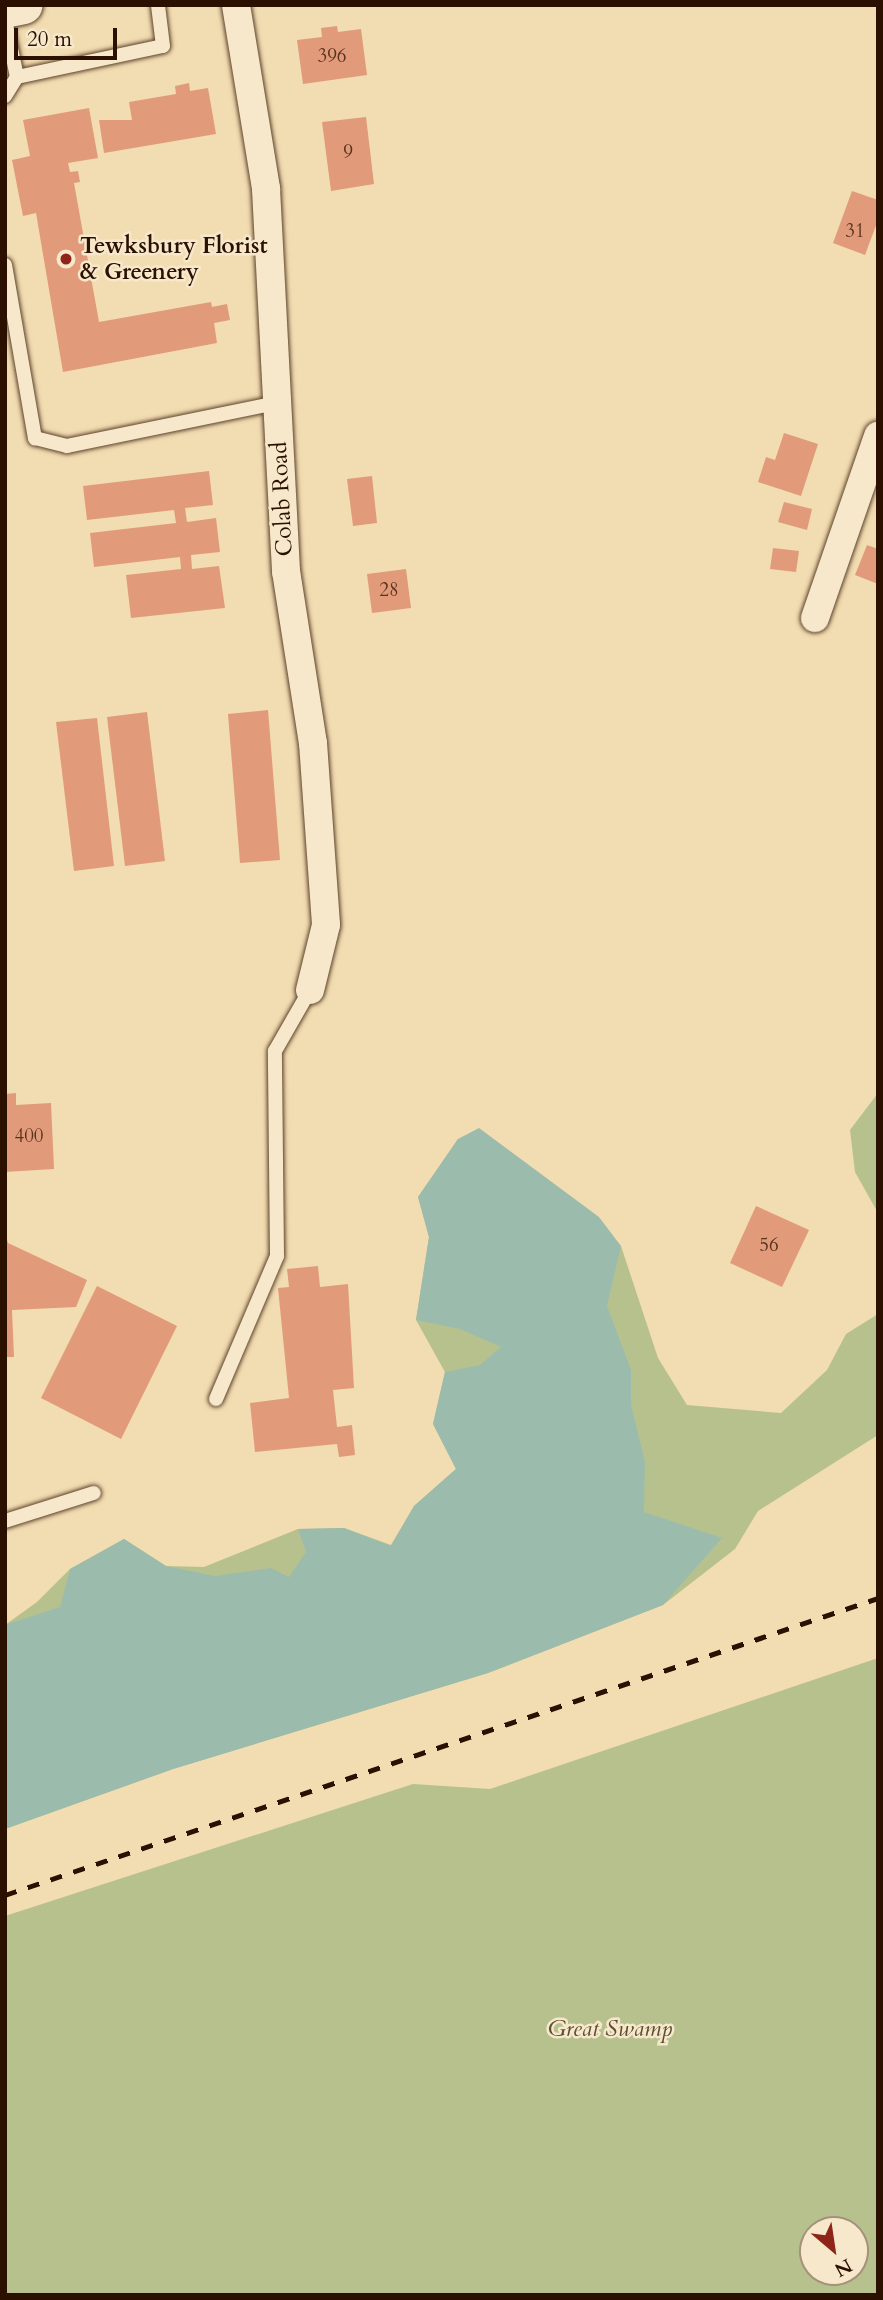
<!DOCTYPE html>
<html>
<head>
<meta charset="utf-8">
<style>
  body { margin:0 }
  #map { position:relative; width:883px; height:2300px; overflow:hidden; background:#f2dcb1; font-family:Cardo,serif }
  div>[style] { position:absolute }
  .green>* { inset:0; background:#b7c18e }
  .water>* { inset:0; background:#9bbcad }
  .building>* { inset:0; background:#e19b7a }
  .roads { filter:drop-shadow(0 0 2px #5d432c) drop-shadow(0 0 2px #5d432c) }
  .lane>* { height:14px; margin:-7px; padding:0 7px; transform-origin:7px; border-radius:7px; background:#f7e8cc }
  .street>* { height:28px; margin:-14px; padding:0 14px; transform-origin:14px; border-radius:14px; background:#f7e8cc }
  .secondary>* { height:38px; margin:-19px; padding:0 19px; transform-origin:19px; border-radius:19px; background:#f7e8cc }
  .rail>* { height:5px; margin-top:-2.5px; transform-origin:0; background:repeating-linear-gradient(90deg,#2b1000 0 12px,transparent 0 24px) }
  .dots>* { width:19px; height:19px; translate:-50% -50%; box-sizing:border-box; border:4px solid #f7e8cc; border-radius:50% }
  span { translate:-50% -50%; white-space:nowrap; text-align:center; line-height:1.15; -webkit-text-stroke:5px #f7e8cc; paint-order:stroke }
  .number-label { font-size:19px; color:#58331e }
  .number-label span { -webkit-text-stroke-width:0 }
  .poi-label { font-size:23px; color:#2b1000; font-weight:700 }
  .left { translate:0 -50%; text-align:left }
  .street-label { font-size:23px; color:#2b1000 }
  .park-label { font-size:23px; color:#5c4e32; font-style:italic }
  .frame { position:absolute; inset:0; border:7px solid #2b1000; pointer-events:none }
  .north { position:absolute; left:799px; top:2216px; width:70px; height:70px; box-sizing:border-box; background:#f7e8cc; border:2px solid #a5927a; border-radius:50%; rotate:151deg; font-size:19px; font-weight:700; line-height:28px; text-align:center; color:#2b1000 }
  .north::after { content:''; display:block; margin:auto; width:24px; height:32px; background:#8f2418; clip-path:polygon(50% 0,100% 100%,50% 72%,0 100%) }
  .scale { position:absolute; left:14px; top:28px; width:103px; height:32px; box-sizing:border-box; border:4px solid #2b1000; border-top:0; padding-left:9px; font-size:21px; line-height:24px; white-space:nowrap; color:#2b1000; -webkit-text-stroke:5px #f7e8cc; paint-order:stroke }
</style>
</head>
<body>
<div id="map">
  <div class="green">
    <div style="clip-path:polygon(878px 1093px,878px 1213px,855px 1172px,850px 1130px)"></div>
    <div style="clip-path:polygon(458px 1139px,621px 1246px,658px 1358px,687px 1405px,781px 1413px,827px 1370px,846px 1334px,878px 1314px,878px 1435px,758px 1511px,735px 1549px,663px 1605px,488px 1673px,173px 1769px,5px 1829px,5px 1625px,37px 1602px,70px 1569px,124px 1539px,166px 1566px,204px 1567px,298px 1529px,344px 1528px,391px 1545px,414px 1506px,456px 1469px,433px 1424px,445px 1372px,416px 1320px,429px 1237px,418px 1197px)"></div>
    <div style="clip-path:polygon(evenodd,878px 1658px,878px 2295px,5px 2295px,5px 1916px,413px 1784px,490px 1789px,878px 1658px,855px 2230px,855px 2272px,813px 2272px,813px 2230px,855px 2230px)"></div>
  </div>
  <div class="water">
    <div style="clip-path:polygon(479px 1128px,599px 1217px,621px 1246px,607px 1306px,631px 1370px,631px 1405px,645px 1462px,644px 1512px,722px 1538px,663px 1605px,488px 1673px,173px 1769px,5px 1829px,5px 1625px,60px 1607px,70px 1569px,124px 1539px,166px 1566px,215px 1576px,271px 1568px,289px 1577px,306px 1552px,298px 1529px,344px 1528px,391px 1546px,414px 1506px,456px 1469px,433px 1424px,445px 1372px,480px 1365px,501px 1347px,460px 1329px,416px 1320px,429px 1237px,418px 1197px,458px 1139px)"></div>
  </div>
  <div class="building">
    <div style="clip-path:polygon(337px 26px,338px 32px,361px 29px,367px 75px,303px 84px,297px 40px,322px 37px,321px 28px)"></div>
    <div style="clip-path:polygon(189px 83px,190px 91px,208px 88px,216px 134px,104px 153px,99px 120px,132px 120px,129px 102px,176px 94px,175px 86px)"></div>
    <div style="clip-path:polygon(89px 108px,98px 158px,68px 163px,70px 172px,78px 171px,80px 182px,74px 183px,99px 322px,211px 302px,212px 307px,227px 304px,230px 320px,214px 323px,217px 343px,63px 372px,36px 213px,23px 216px,12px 160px,30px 156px,23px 120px)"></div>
    <div style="clip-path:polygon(366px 117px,374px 184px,331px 191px,322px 122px)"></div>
    <div style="clip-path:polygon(852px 191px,878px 200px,878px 220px,865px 255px,833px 243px)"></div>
    <div style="clip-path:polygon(784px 433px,818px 444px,801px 496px,758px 482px,766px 457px,775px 460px)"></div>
    <div style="clip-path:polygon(209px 471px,213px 505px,185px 508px,187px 522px,216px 518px,220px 552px,191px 555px,192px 569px,219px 566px,225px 608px,131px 618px,126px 575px,181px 569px,180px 557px,94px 567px,90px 533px,176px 523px,174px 510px,87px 520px,83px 486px)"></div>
    <div style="clip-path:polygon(372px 476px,377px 523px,353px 526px,347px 479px)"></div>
    <div style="clip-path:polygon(784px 502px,812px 509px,807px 530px,778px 522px)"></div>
    <div style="clip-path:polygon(867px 545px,878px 549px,878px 584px,855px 575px)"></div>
    <div style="clip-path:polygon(773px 548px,799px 551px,796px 572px,770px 569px)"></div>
    <div style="clip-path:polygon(406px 569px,411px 608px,372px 613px,367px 574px)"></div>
    <div style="clip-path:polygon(268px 710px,280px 860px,240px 863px,228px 714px)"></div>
    <div style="clip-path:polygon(147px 712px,165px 861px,125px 866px,107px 717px)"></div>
    <div style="clip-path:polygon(97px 718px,114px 866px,74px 871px,56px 722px)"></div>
    <div style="clip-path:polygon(16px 1093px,16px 1105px,51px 1103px,54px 1169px,5px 1172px,5px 1094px)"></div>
    <div style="clip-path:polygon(756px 1206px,809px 1230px,782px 1287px,730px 1263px)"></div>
    <div style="clip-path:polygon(5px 1233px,8px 1243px,87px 1280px,76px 1307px,12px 1310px,14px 1357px,5px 1357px)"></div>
    <div style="clip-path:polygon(318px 1266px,320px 1287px,348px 1284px,354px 1388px,333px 1390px,337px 1427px,352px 1425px,355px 1455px,339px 1457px,337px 1444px,255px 1452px,250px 1403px,289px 1398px,278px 1288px,289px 1287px,287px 1269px)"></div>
    <div style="clip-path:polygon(97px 1286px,177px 1326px,121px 1439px,41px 1398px)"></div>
  </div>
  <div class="roads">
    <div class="lane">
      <div style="left:5px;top:20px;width:58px;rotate:78.1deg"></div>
      <div style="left:17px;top:77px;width:149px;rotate:-12deg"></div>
      <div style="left:163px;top:46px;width:41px;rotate:-97deg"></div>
      <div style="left:5px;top:96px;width:22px;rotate:-58deg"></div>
      <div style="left:5px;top:265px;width:176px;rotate:80.2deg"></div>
      <div style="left:35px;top:438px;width:33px;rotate:14deg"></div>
      <div style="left:67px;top:446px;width:213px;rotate:-11.6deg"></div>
      <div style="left:216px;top:1399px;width:155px;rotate:-66.9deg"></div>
      <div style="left:277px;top:1256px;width:205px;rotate:-90.6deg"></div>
      <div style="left:275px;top:1051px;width:70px;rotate:-60.2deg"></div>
      <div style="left:5px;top:1521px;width:93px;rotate:-17.5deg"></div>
    </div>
    <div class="street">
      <div style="left:236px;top:5px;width:186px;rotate:80.7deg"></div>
      <div style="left:266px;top:189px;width:383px;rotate:87deg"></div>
      <div style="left:286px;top:571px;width:174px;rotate:81.1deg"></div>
      <div style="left:313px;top:743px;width:182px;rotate:85.9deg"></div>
      <div style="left:326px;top:925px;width:67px;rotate:103.8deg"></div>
      <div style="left:815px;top:618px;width:193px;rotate:-70.9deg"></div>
    </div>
    <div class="secondary">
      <div style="left:5px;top:9px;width:19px;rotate:-12deg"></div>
    </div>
  </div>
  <div class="rail">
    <div style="left:5px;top:1895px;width:922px;rotate:-18.79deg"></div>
  </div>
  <div class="dots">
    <div style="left:66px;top:259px;background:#8f2418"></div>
  </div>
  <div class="number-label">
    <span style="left:332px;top:57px">396</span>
    <span style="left:348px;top:153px">9</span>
    <span style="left:855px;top:232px">31</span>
    <span style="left:389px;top:591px">28</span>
    <span style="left:29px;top:1137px">400</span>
    <span style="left:769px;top:1246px">56</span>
  </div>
  <div class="poi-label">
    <span class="left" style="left:80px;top:259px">Tewksbury Florist<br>&amp; Greenery</span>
  </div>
  <div class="street-label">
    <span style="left:282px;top:499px;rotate:-93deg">Colab Road</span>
  </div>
  <div class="park-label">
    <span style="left:610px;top:2029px">Great Swamp</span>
  </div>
  <div class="frame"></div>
  <div class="north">N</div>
  <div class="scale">20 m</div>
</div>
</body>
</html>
